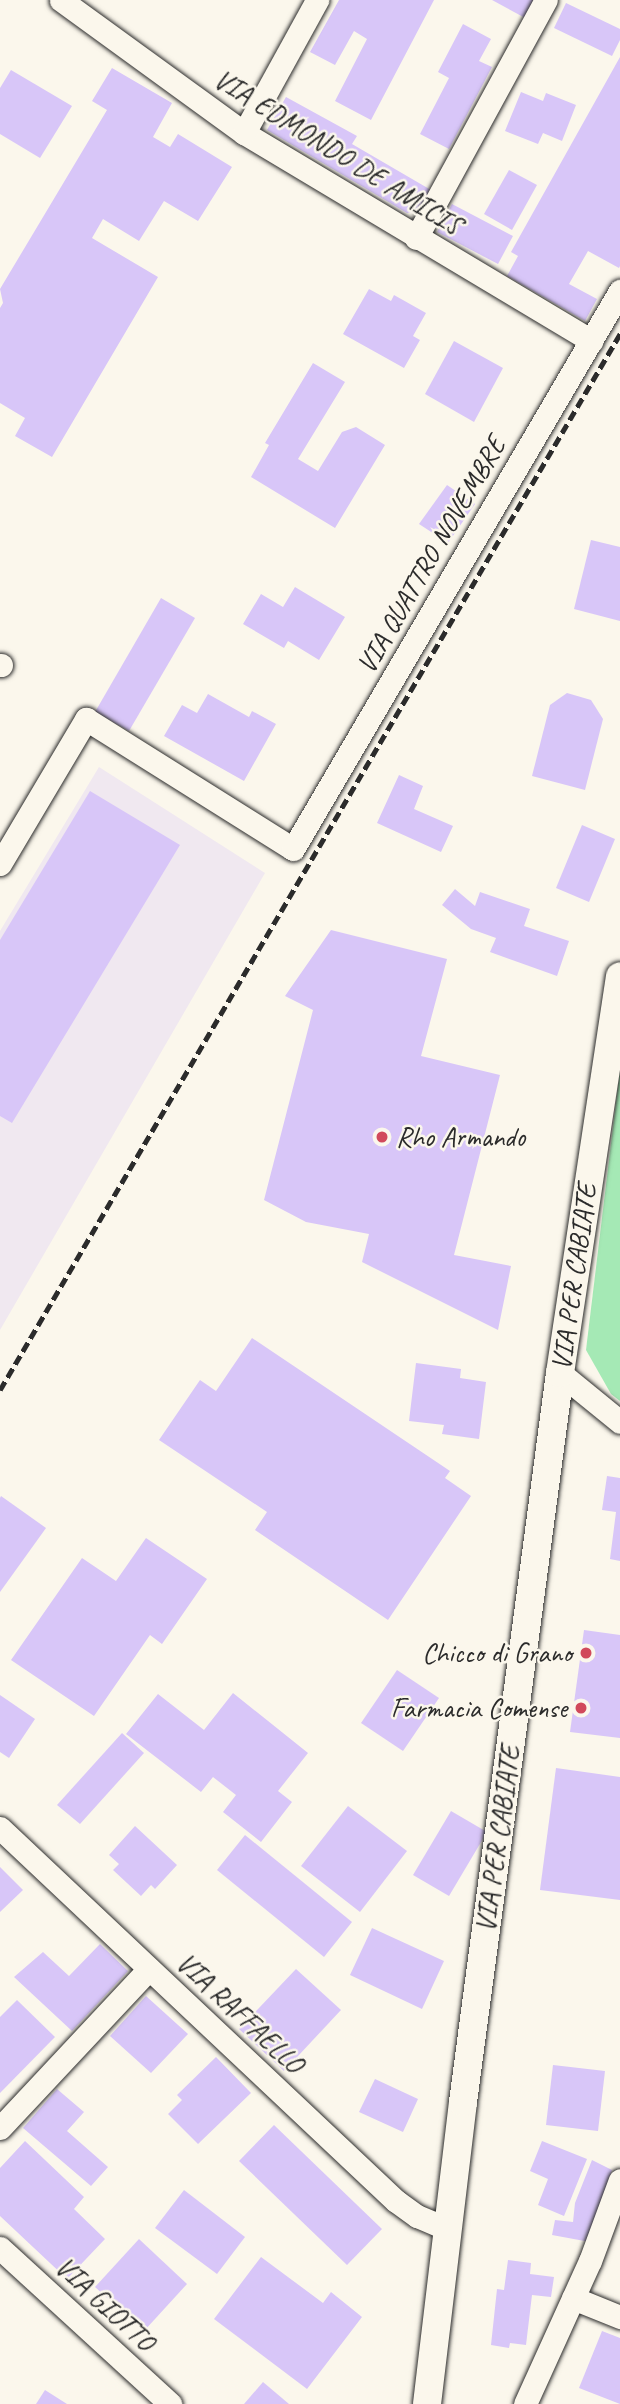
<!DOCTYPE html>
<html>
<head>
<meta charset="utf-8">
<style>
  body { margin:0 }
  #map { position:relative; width:620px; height:2404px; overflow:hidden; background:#fbf7ec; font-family:Caveat,sans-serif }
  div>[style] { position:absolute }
  .built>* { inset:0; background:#f0e8f0 }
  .green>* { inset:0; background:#a5e9b5 }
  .building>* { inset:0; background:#d8c6f8 }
  .roads { filter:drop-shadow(0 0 2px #2b2b2b) drop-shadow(0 0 2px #2b2b2b) }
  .minor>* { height:23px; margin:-11.5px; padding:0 11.5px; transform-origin:11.5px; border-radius:11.5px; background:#fbf7ec }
  .tertiary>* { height:28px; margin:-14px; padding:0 14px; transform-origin:14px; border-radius:14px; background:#fbf7ec }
  .rail>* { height:5px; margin-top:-2.5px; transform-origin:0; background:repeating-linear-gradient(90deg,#2b2b2b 0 10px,transparent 0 15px) }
  .dots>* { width:19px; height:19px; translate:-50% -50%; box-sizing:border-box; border:4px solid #fbf7ec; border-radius:50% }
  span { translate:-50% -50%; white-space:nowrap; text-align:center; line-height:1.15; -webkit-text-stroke:5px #fbf7ec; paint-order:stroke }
  .street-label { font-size:28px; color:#2b2b2b }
  .poi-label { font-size:28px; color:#2b2b2b }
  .left { translate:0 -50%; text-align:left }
  .right { translate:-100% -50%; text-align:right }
</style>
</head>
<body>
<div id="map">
  <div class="built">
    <div style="clip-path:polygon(99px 767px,265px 873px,0 1330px,0 931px)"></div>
  </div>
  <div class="green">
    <div style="clip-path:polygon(620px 1069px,620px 1401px,611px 1394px,586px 1350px)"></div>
  </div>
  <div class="building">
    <div style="clip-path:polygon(339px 0,434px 0,371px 120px,335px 101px,367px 39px,354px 31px,335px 65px,310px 52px)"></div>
    <div style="clip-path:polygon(492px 0,537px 0,527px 19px)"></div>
    <div style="clip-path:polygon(566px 3px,620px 29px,620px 40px,612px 56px,554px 28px)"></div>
    <div style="clip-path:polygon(463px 24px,491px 39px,479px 61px,492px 67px,449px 149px,420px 134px,449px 78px,438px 72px)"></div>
    <div style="clip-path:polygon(620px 57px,620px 266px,619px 268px,588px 251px,569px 284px,597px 299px,585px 321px,507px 276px,518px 256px,511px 252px)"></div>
    <div style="clip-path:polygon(112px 68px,172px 103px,153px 137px,170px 147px,178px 134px,232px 167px,198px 221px,164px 201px,139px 241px,103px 219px,92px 238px,158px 277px,52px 457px,15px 436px,25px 418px,0 403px,0 308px,3px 303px,0 289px,107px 110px,92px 101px)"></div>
    <div style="clip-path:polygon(11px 70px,72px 106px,40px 158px,0 134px,0 88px)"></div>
    <div style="clip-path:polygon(521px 92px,543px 101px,546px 93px,576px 105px,562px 141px,543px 133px,538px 144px,505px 131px)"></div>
    <div style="clip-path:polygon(286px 97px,357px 136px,352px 144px,431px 190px,418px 212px,407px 213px,267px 130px)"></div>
    <div style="clip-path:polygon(509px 170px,537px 185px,512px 230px,484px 214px)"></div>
    <div style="clip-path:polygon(452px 204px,513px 236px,498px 264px,437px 232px)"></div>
    <div style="clip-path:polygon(369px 289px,391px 301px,394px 295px,426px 313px,413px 336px,420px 340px,404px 368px,343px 334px)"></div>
    <div style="clip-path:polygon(454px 341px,503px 368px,474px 422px,425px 394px)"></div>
    <div style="clip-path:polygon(313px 363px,345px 382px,298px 459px,318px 471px,342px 432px,356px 427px,385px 445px,335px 528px,251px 477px,269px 445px,265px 443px)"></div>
    <div style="clip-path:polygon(447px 485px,475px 504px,448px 543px,419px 524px)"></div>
    <div style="clip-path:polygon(591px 540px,620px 547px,620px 621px,574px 609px)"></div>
    <div style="clip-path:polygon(295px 587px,345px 617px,319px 660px,288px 641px,284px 648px,243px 624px,261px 594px,283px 607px)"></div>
    <div style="clip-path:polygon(161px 598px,195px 618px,129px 731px,95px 712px)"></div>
    <div style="clip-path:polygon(567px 693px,591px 700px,603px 719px,585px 790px,532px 776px,550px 705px)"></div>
    <div style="clip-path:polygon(208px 694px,249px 717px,252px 711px,276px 724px,244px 781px,164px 736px,182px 705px,197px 713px)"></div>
    <div style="clip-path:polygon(399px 775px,423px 786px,414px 809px,453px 826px,441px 852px,377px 823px)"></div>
    <div style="clip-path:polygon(90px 791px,180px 845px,12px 1123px,0 1116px,0 940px)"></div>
    <div style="clip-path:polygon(582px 825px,615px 839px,589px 902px,556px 888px)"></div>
    <div style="clip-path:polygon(455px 889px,475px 906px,480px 892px,530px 909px,524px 926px,569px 941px,557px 976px,490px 952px,496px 938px,471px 929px,442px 905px)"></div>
    <div style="clip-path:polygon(331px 930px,447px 959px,421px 1056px,500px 1075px,454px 1255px,511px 1266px,498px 1330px,362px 1262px,369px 1234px,306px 1222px,264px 1200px,313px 1010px,285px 996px)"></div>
    <div style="clip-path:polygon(252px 1338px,450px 1471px,445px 1478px,471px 1496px,388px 1620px,255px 1530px,267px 1512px,159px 1440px,200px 1380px,216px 1391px)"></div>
    <div style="clip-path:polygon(416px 1363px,461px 1369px,460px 1378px,486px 1382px,479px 1439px,442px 1434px,444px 1425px,409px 1421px)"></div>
    <div style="clip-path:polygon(607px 1476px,620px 1478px,620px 1561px,610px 1559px,616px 1512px,602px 1510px)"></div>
    <div style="clip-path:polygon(1px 1496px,46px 1528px,0 1592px,0 1498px)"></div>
    <div style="clip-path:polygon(146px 1538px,207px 1579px,162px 1644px,150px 1635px,94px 1716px,11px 1660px,82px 1558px,116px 1581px)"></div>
    <div style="clip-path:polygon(584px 1630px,620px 1635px,620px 1738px,570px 1732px)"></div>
    <div style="clip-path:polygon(397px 1670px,439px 1698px,403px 1751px,361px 1723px)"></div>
    <div style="clip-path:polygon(233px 1693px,308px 1753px,278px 1791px,292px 1802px,261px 1842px,223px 1812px,236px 1795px,213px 1777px,201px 1792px,126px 1734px,158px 1694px,204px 1730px)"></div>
    <div style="clip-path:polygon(0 1695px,35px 1719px,9px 1758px,0 1752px)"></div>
    <div style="clip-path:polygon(122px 1733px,144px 1753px,80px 1824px,57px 1805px)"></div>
    <div style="clip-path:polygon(556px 1768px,620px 1777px,620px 1900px,540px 1890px)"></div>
    <div style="clip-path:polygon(348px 1806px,407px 1851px,360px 1912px,301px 1866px)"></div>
    <div style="clip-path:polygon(451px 1811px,487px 1832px,449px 1896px,413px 1875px)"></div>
    <div style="clip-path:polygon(135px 1826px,177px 1865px,155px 1889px,151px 1885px,141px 1896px,113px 1870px,119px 1864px,109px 1855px)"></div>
    <div style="clip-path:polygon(245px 1835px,352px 1922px,324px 1957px,217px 1870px)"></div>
    <div style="clip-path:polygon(0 1867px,23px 1890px,0 1912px)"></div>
    <div style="clip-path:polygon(372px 1928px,444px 1961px,422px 2009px,350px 1975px)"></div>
    <div style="clip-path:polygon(100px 1944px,128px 1971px,72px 2031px,14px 1977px,43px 1952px,69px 1976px)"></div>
    <div style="clip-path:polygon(296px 1969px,341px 2010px,284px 2071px,239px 2029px)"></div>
    <div style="clip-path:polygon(146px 1996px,188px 2034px,151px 2073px,110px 2036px)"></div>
    <div style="clip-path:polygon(17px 2000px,55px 2037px,0 2093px,0 2017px)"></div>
    <div style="clip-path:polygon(216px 2057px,251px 2093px,198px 2144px,168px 2114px,182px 2100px,177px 2095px)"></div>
    <div style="clip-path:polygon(553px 2065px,605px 2071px,598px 2131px,546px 2125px)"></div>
    <div style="clip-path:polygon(375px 2079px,418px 2099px,403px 2132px,359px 2112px)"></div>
    <div style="clip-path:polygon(57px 2089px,84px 2112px,67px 2131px,108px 2167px,91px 2186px,23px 2128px)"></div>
    <div style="clip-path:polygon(274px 2125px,382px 2229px,347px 2265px,239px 2161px)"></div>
    <div style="clip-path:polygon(25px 2141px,84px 2197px,74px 2209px,105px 2239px,67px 2279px,0 2216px,0 2168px)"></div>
    <div style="clip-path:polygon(542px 2141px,587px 2159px,564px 2216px,538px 2205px,548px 2179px,530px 2171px)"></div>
    <div style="clip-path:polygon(592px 2160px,612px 2170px,590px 2242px,552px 2235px,555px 2220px,573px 2222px,575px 2203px)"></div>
    <div style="clip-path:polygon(184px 2190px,245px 2237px,217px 2274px,155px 2228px)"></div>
    <div style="clip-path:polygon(139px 2239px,187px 2284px,144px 2331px,95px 2287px)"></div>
    <div style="clip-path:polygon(261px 2257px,323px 2303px,331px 2292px,362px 2317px,307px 2389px,214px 2319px)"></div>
    <div style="clip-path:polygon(508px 2260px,531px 2263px,530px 2274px,554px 2277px,551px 2297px,532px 2295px,526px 2345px,510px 2343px,509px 2348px,491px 2345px,497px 2289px,504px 2290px)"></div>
    <div style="clip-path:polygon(602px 2331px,620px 2338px,620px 2404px,579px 2388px)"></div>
    <div style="clip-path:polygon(263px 2382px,289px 2404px,244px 2404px)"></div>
    <div style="clip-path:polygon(45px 2390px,67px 2404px,36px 2404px)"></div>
  </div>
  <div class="roads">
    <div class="minor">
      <div style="left:61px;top:0;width:226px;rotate:36deg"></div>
      <div style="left:244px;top:133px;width:405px;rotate:30.9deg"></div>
      <div style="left:244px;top:133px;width:152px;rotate:-61.2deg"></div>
      <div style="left:416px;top:238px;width:271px;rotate:-61.4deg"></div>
      <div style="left:0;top:665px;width:1px"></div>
      <div style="left:0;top:864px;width:169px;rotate:-59.3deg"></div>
      <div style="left:86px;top:719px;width:244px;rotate:32.1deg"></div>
      <div style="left:293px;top:849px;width:647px;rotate:-59.63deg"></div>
      <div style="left:560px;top:1373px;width:77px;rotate:39.2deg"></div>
      <div style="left:0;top:1828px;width:544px;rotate:43.29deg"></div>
      <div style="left:396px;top:2201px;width:26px;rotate:36deg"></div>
      <div style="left:417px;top:2216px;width:33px;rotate:23deg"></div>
      <div style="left:0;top:2128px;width:218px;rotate:-46.9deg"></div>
      <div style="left:0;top:2248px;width:231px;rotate:42.5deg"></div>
      <div style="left:573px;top:2298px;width:51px;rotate:22deg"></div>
      <div style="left:525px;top:2404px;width:157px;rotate:-65.6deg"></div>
      <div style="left:590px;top:2261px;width:86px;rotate:-69.7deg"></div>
    </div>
    <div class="tertiary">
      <div style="left:427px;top:2404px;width:304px;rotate:-83.2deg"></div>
      <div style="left:463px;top:2102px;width:735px;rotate:-82.42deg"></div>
      <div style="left:560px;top:1373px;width:401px;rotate:-81.4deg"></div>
    </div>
  </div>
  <div class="rail">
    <div style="left:0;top:1390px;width:1225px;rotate:-59.58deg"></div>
  </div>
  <div class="dots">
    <div style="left:382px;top:1137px;background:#d1495b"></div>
    <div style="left:586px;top:1653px;background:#d1495b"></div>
    <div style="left:581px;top:1708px;background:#d1495b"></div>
  </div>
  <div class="street-label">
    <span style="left:338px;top:152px;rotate:32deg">VIA EDMONDO DE AMICIS</span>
    <span style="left:431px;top:555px;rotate:-60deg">VIA QUATTRO NOVEMBRE</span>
    <span style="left:574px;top:1277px;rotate:-82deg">VIA PER CABIATE</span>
    <span style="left:498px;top:1839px;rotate:-82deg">VIA PER CABIATE</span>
    <span style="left:240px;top:2013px;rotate:43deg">VIA RAFFAELLO</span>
    <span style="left:105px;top:2304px;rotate:43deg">VIA GIOTTO</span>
  </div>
  <div class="poi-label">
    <span class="left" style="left:396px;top:1137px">Rho Armando</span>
    <span class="right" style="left:572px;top:1653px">Chicco di Grano</span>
    <span class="right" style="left:567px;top:1708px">Farmacia Comense</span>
  </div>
</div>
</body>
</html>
